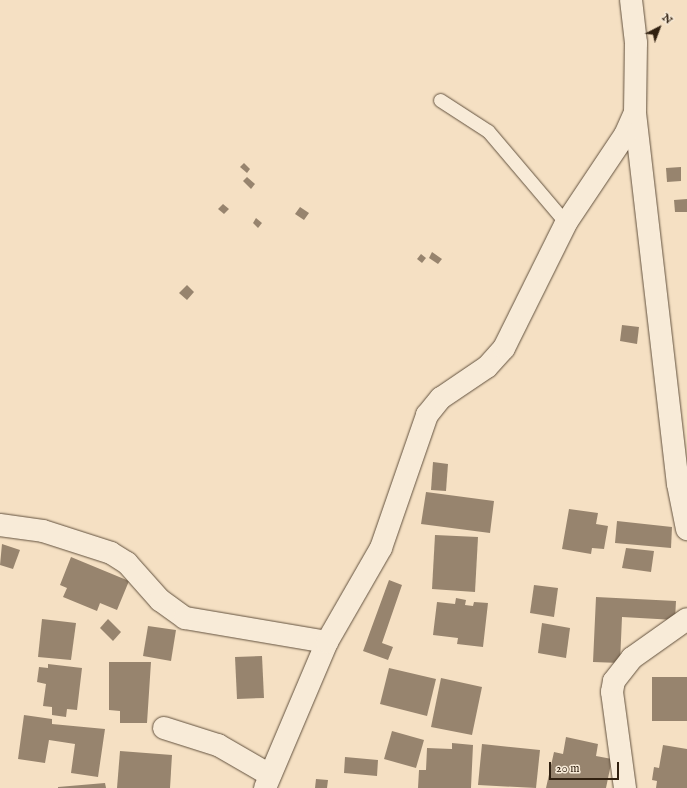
<!DOCTYPE html>
<html>
<head>
<meta charset="utf-8">
<style>
  body { margin:0 }
  #map { position:relative; width:687px; height:788px; overflow:hidden; background:#f5e0c3; font-family:"IM FELL English",serif }
  div>[style] { position:absolute }
  .building>* { inset:0; background:#97846e }
  .roads { filter:drop-shadow(0 0 1px #62513e) drop-shadow(0 0 1px #62513e) }
  .service>* { height:13px; margin:-6.5px; padding:0 6.5px; transform-origin:6.5px; border-radius:6.5px; background:#f8ebd8 }
  .minor>* { height:22px; margin:-11px; padding:0 11px; transform-origin:11px; border-radius:11px; background:#f8ebd8 }
  span { translate:-50% -50%; white-space:nowrap; text-align:center; line-height:1.15; -webkit-text-stroke:3.5px #f8ebd8; paint-order:stroke }
  .north { position:absolute; left:639px; top:8px; width:40px; height:40px; -webkit-text-stroke:3px #f8ebd8; paint-order:stroke; rotate:42deg; font-size:11px; font-weight:700; line-height:16px; text-align:center; color:#312111 }
  .north::after { content:''; display:block; margin:auto; width:14px; height:18px; background:#312111; clip-path:polygon(50% 0,100% 100%,50% 72%,0 100%) }
  .scale { position:absolute; left:549px; top:762px; width:70px; height:18px; box-sizing:border-box; border:2px solid #312111; border-top:0; padding-left:5px; font-size:12px; line-height:14px; white-space:nowrap; color:#312111; -webkit-text-stroke:3px #f8ebd8; paint-order:stroke }
</style>
</head>
<body>
<div id="map">
  <div class="building">
    <div style="clip-path:polygon(244px 163px,250px 169px,247px 173px,240px 167px)"></div>
    <div style="clip-path:polygon(681px 167px,681px 181px,667px 182px,666px 168px)"></div>
    <div style="clip-path:polygon(247px 177px,255px 184px,251px 189px,243px 181px)"></div>
    <div style="clip-path:polygon(687px 199px,687px 212px,675px 212px,674px 200px)"></div>
    <div style="clip-path:polygon(223px 204px,229px 209px,224px 214px,218px 209px)"></div>
    <div style="clip-path:polygon(300px 207px,309px 213px,304px 220px,295px 214px)"></div>
    <div style="clip-path:polygon(256px 218px,262px 223px,258px 228px,253px 223px)"></div>
    <div style="clip-path:polygon(432px 252px,442px 259px,438px 264px,429px 258px)"></div>
    <div style="clip-path:polygon(421px 254px,426px 258px,422px 263px,417px 259px)"></div>
    <div style="clip-path:polygon(187px 285px,194px 292px,187px 300px,179px 293px)"></div>
    <div style="clip-path:polygon(622px 325px,639px 327px,637px 344px,620px 341px)"></div>
    <div style="clip-path:polygon(433px 462px,448px 464px,446px 491px,431px 490px)"></div>
    <div style="clip-path:polygon(426px 492px,494px 501px,490px 533px,421px 524px)"></div>
    <div style="clip-path:polygon(569px 509px,598px 513px,596px 524px,608px 526px,604px 549px,592px 548px,591px 554px,562px 549px)"></div>
    <div style="clip-path:polygon(617px 521px,672px 527px,671px 548px,615px 543px)"></div>
    <div style="clip-path:polygon(435px 535px,478px 537px,475px 592px,432px 589px)"></div>
    <div style="clip-path:polygon(2px 544px,20px 550px,13px 569px,0 565px)"></div>
    <div style="clip-path:polygon(626px 548px,654px 551px,651px 572px,622px 568px)"></div>
    <div style="clip-path:polygon(71px 557px,129px 581px,117px 610px,100px 603px,97px 611px,63px 597px,67px 588px,60px 585px)"></div>
    <div style="clip-path:polygon(389px 580px,402px 585px,382px 643px,393px 647px,388px 660px,363px 651px)"></div>
    <div style="clip-path:polygon(534px 585px,558px 588px,554px 617px,530px 613px)"></div>
    <div style="clip-path:polygon(596px 597px,676px 601px,675px 620px,622px 617px,620px 663px,593px 662px)"></div>
    <div style="clip-path:polygon(456px 598px,466px 600px,465px 605px,473px 606px,474px 602px,488px 603px,483px 647px,457px 644px,458px 638px,433px 635px,437px 602px,455px 604px)"></div>
    <div style="clip-path:polygon(42px 619px,76px 623px,71px 660px,38px 657px)"></div>
    <div style="clip-path:polygon(108px 619px,121px 632px,113px 641px,100px 628px)"></div>
    <div style="clip-path:polygon(542px 623px,570px 628px,566px 658px,538px 653px)"></div>
    <div style="clip-path:polygon(148px 626px,176px 630px,171px 661px,143px 656px)"></div>
    <div style="clip-path:polygon(262px 656px,264px 698px,237px 699px,235px 657px)"></div>
    <div style="clip-path:polygon(109px 662px,151px 662px,147px 723px,120px 723px,120px 711px,109px 710px)"></div>
    <div style="clip-path:polygon(48px 664px,82px 668px,77px 710px,67px 709px,66px 717px,52px 715px,52px 707px,43px 706px,46px 684px,37px 682px,39px 667px,48px 668px)"></div>
    <div style="clip-path:polygon(389px 668px,436px 679px,427px 716px,380px 704px)"></div>
    <div style="clip-path:polygon(652px 677px,687px 677px,687px 721px,652px 721px)"></div>
    <div style="clip-path:polygon(441px 678px,482px 687px,472px 735px,431px 727px)"></div>
    <div style="clip-path:polygon(24px 715px,52px 719px,52px 724px,105px 729px,98px 777px,71px 773px,75px 744px,49px 740px,45px 763px,18px 759px)"></div>
    <div style="clip-path:polygon(392px 731px,424px 740px,416px 768px,384px 759px)"></div>
    <div style="clip-path:polygon(566px 737px,598px 744px,596px 756px,612px 759px,606px 788px,546px 788px,554px 752px,563px 754px)"></div>
    <div style="clip-path:polygon(452px 743px,473px 745px,471px 788px,418px 788px,419px 770px,426px 770px,427px 748px,452px 749px)"></div>
    <div style="clip-path:polygon(482px 744px,540px 750px,536px 788px,478px 785px)"></div>
    <div style="clip-path:polygon(663px 745px,687px 749px,687px 788px,656px 788px,657px 781px,652px 780px,654px 767px,659px 768px)"></div>
    <div style="clip-path:polygon(120px 751px,172px 755px,170px 788px,117px 788px)"></div>
    <div style="clip-path:polygon(345px 757px,378px 760px,377px 776px,344px 773px)"></div>
    <div style="clip-path:polygon(316px 779px,328px 780px,327px 788px,315px 788px)"></div>
    <div style="clip-path:polygon(105px 783px,106px 788px,58px 788px,58px 787px)"></div>
  </div>
  <div class="roads">
    <div class="service">
      <div style="left:440px;top:100px;width:57px;rotate:32.9deg"></div>
      <div style="left:488px;top:131px;width:121px;rotate:49.7deg"></div>
    </div>
    <div class="minor">
      <div style="left:635px;top:113px;width:373px;rotate:83.4deg"></div>
      <div style="left:678px;top:484px;width:46px;rotate:78.7deg"></div>
      <div style="left:0;top:525px;width:43px;rotate:7.9deg"></div>
      <div style="left:43px;top:531px;width:71px;rotate:17.9deg"></div>
      <div style="left:111px;top:553px;width:19px;rotate:32deg"></div>
      <div style="left:127px;top:563px;width:50px;rotate:48.3deg"></div>
      <div style="left:160px;top:600px;width:31px;rotate:36deg"></div>
      <div style="left:185px;top:618px;width:144px;rotate:9.6deg"></div>
      <div style="left:164px;top:728px;width:57px;rotate:17.5deg"></div>
      <div style="left:218px;top:745px;width:60px;rotate:30deg"></div>
      <div style="left:265px;top:788px;width:159px;rotate:-67deg"></div>
      <div style="left:327px;top:642px;width:108px;rotate:-60.1deg"></div>
      <div style="left:381px;top:548px;width:141px;rotate:-70.9deg"></div>
      <div style="left:427px;top:415px;width:22px;rotate:-51deg"></div>
      <div style="left:441px;top:398px;width:55px;rotate:-34deg"></div>
      <div style="left:487px;top:367px;width:25px;rotate:-48deg"></div>
      <div style="left:504px;top:348px;width:140px;rotate:-63.6deg"></div>
      <div style="left:566px;top:223px;width:106px;rotate:-56.2deg"></div>
      <div style="left:625px;top:135px;width:24px;rotate:-66deg"></div>
      <div style="left:635px;top:113px;width:70px;rotate:-89.2deg"></div>
      <div style="left:636px;top:43px;width:43px;rotate:-96.6deg"></div>
      <div style="left:625px;top:788px;width:97px;rotate:-97.7deg"></div>
      <div style="left:612px;top:692px;width:11px;rotate:-80deg"></div>
      <div style="left:614px;top:681px;width:29px;rotate:-52deg"></div>
      <div style="left:632px;top:658px;width:67px;rotate:-35.3deg"></div>
    </div>
  </div>
  <div class="north">N</div>
  <div class="scale">20 m</div>
</div>
</body>
</html>
